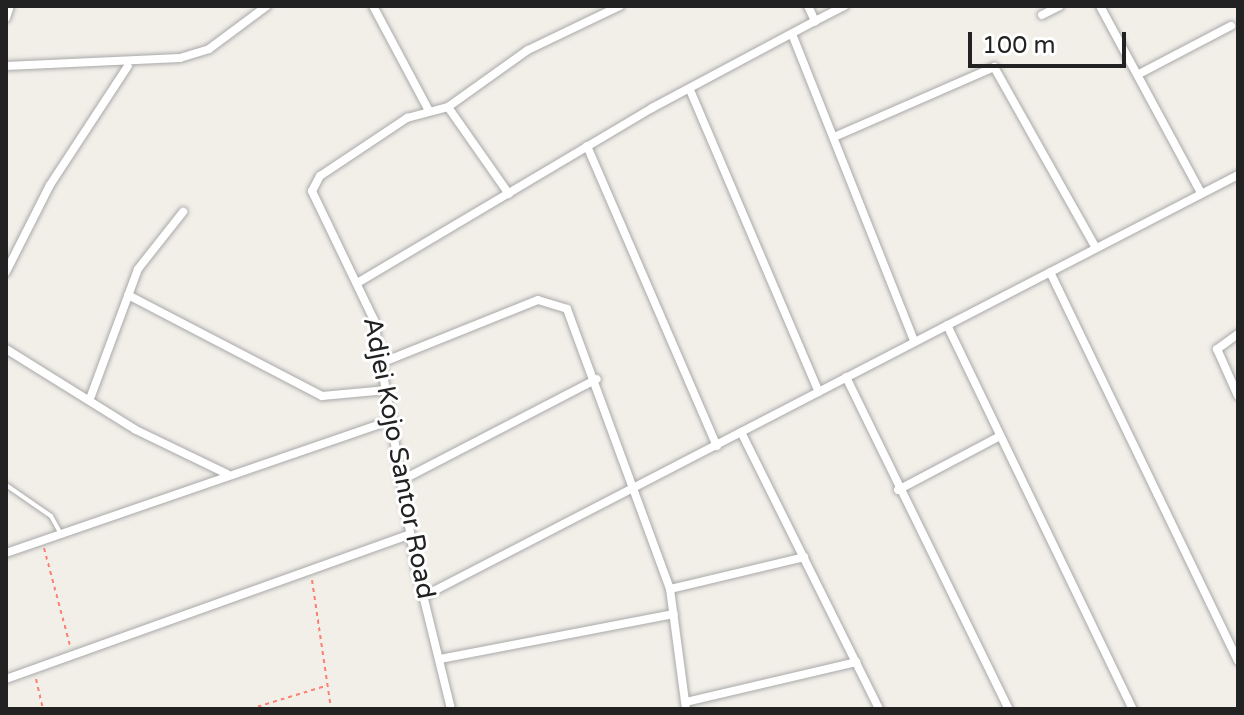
<!DOCTYPE html>
<html>
<head>
<meta charset="utf-8">
<style>
  body { margin:0 }
  #map { position:relative; width:1244px; height:715px; overflow:hidden; background:#f2efe9; font-family:"Varela Round",sans-serif }
  div>[style] { position:absolute }
  .path>* { height:2px; margin-top:-1px; transform-origin:0; background:repeating-linear-gradient(90deg,#fa8072 0 4px,transparent 0 8px) }
  .roads { filter:drop-shadow(0 0 2px #a9a9a9) drop-shadow(0 0 2px #a9a9a9) }
  .service>* { height:4px; margin:-2px; padding:0 2px; transform-origin:2px; border-radius:2px; background:#fff }
  .minor>* { height:8px; margin:-4px; padding:0 4px; transform-origin:4px; border-radius:4px; background:#fff }
  span { translate:-50% -50%; white-space:nowrap; text-align:center; line-height:1.15; -webkit-text-stroke:6px #fff; paint-order:stroke }
  .street-label { font-size:26px; color:#222 }
  .frame { position:absolute; inset:0; border:8px solid #222; pointer-events:none }
  .scale { position:absolute; left:968px; top:32px; width:158px; height:36px; box-sizing:border-box; border:4px solid #222; border-top:0; padding-left:10px; font-size:24px; line-height:28px; white-space:nowrap; color:#222; -webkit-text-stroke:6px #fff; paint-order:stroke }
</style>
</head>
<body>
<div id="map">
  <div class="path">
    <div style="left:44px;top:548px;width:101px;rotate:75.1deg"></div>
    <div style="left:312px;top:580px;width:130px;rotate:81.6deg"></div>
    <div style="left:36px;top:679px;width:31px;rotate:77deg"></div>
    <div style="left:250px;top:709px;width:78px;rotate:-17deg"></div>
  </div>
  <div class="roads">
    <div class="service">
      <div style="left:6px;top:485px;width:55px;rotate:34.6deg"></div>
      <div style="left:51px;top:516px;width:18px;rotate:61deg"></div>
    </div>
    <div class="minor">
      <div style="left:373px;top:6px;width:117px;rotate:61.9deg"></div>
      <div style="left:808px;top:6px;width:17px;rotate:65deg"></div>
      <div style="left:815px;top:21px;width:33px;rotate:-27deg"></div>
      <div style="left:1100px;top:6px;width:213px;rotate:61.6deg"></div>
      <div style="left:1042px;top:15px;width:20px;rotate:-27deg"></div>
      <div style="left:6px;top:18px;width:13px;rotate:-72deg"></div>
      <div style="left:792px;top:34px;width:330px;rotate:68.3deg"></div>
      <div style="left:6px;top:66px;width:174px;rotate:-2.6deg"></div>
      <div style="left:180px;top:58px;width:30px;rotate:-17deg"></div>
      <div style="left:209px;top:49px;width:72px;rotate:-36.6deg"></div>
      <div style="left:1139px;top:74px;width:104px;rotate:-27.6deg"></div>
      <div style="left:690px;top:90px;width:328px;rotate:66.9deg"></div>
      <div style="left:448px;top:107px;width:106px;rotate:55deg"></div>
      <div style="left:834px;top:137px;width:175px;rotate:-23.6deg"></div>
      <div style="left:994px;top:67px;width:206px;rotate:60.6deg"></div>
      <div style="left:587px;top:146px;width:327px;rotate:66.6deg"></div>
      <div style="left:6px;top:272px;width:97px;rotate:-63.2deg"></div>
      <div style="left:50px;top:185px;width:142px;rotate:-56.8deg"></div>
      <div style="left:1050px;top:272px;width:432px;rotate:64.2deg"></div>
      <div style="left:359px;top:282px;width:341px;rotate:-30.7deg"></div>
      <div style="left:652px;top:108px;width:185px;rotate:-28.1deg"></div>
      <div style="left:128px;top:295px;width:219px;rotate:27.5deg"></div>
      <div style="left:322px;top:396px;width:65px;rotate:-5.3deg"></div>
      <div style="left:947px;top:325px;width:427px;rotate:64.2deg"></div>
      <div style="left:1238px;top:334px;width:26px;rotate:144deg"></div>
      <div style="left:1217px;top:349px;width:51px;rotate:65.9deg"></div>
      <div style="left:6px;top:349px;width:153px;rotate:31.9deg"></div>
      <div style="left:136px;top:430px;width:101px;rotate:25.8deg"></div>
      <div style="left:381px;top:363px;width:169px;rotate:-21.9deg"></div>
      <div style="left:538px;top:300px;width:30px;rotate:17deg"></div>
      <div style="left:567px;top:309px;width:298px;rotate:69.8deg"></div>
      <div style="left:670px;top:589px;width:121px;rotate:82.4deg"></div>
      <div style="left:846px;top:377px;width:370px;rotate:63.9deg"></div>
      <div style="left:91px;top:396px;width:135px;rotate:-69.7deg"></div>
      <div style="left:138px;top:269px;width:73px;rotate:-51.7deg"></div>
      <div style="left:741px;top:432px;width:309px;rotate:63.5deg"></div>
      <div style="left:404px;top:479px;width:217px;rotate:-27.4deg"></div>
      <div style="left:898px;top:490px;width:115px;rotate:-27.9deg"></div>
      <div style="left:6px;top:553px;width:409px;rotate:-19deg"></div>
      <div style="left:670px;top:589px;width:138px;rotate:-13.4deg"></div>
      <div style="left:426px;top:595px;width:914px;rotate:-27.35deg"></div>
      <div style="left:440px;top:659px;width:238px;rotate:-10.9deg"></div>
      <div style="left:6px;top:679px;width:429px;rotate:-19.7deg"></div>
      <div style="left:686px;top:702px;width:175px;rotate:-13.2deg"></div>
      <div style="left:451px;top:709px;width:146px;rotate:-103.8deg"></div>
      <div style="left:416px;top:567px;width:251px;rotate:-99.7deg"></div>
      <div style="left:374px;top:320px;width:143px;rotate:-115.7deg"></div>
      <div style="left:312px;top:191px;width:17px;rotate:-62deg"></div>
      <div style="left:320px;top:176px;width:105px;rotate:-33.7deg"></div>
      <div style="left:407px;top:118px;width:42px;rotate:-15deg"></div>
      <div style="left:448px;top:107px;width:98px;rotate:-35.5deg"></div>
      <div style="left:528px;top:50px;width:102px;rotate:-25.6deg"></div>
    </div>
  </div>
  <div class="street-label">
    <span style="left:399px;top:458px;rotate:79deg">Adjei Kojo Santor Road</span>
  </div>
  <div class="frame"></div>
  <div class="scale">100 m</div>
</div>
</body>
</html>
